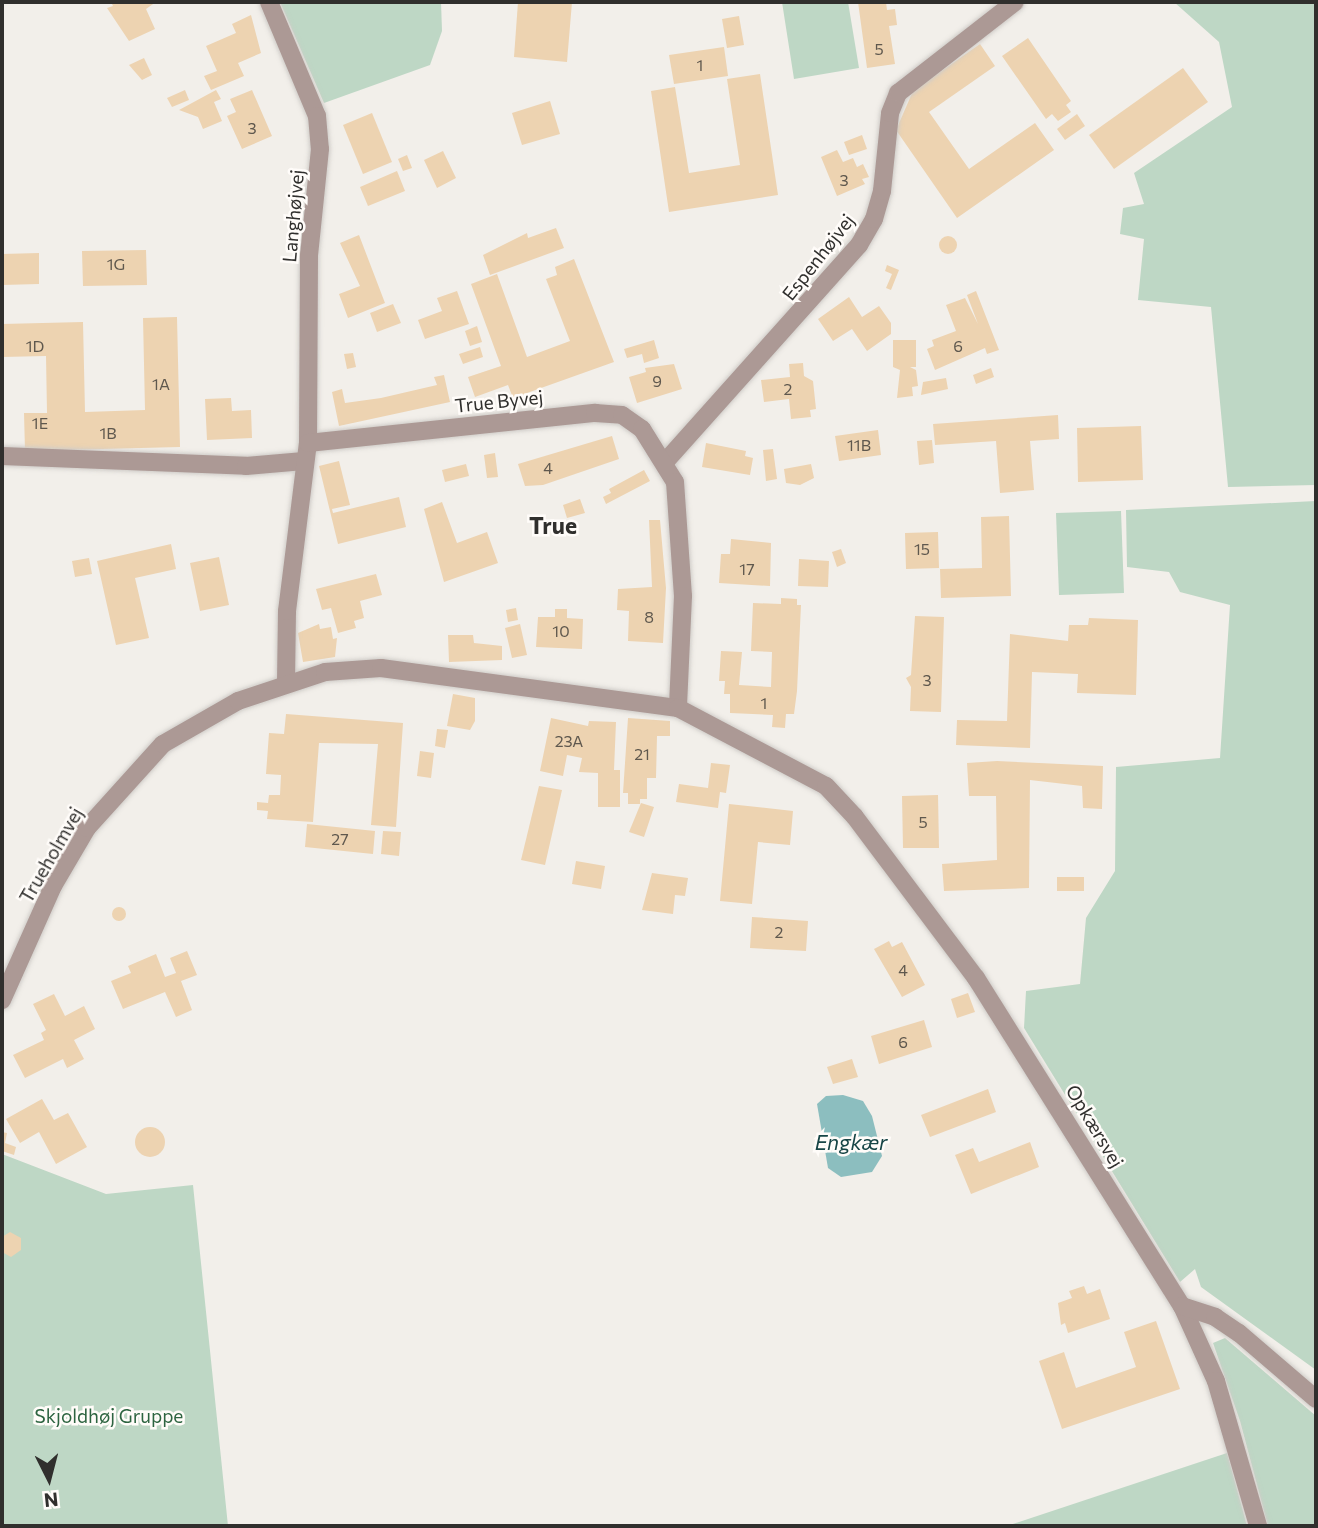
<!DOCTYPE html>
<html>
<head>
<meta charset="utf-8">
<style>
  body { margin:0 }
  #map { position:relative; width:1318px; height:1528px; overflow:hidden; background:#f2efea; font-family:Commissioner,sans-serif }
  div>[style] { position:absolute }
  .green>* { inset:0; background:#bed7c5 }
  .water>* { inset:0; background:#8cbebf }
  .building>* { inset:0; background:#edd3b1 }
  .round { border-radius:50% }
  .roads { filter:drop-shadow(0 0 2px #cfccc8) drop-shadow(0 0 2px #cfccc8) }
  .minor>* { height:18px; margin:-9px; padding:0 9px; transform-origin:9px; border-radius:9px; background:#ac9995 }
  span { translate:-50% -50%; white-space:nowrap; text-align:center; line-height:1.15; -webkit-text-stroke:5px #fffcf9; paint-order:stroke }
  .number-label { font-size:16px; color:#5f584e }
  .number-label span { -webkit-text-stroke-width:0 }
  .street-label { font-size:19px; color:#302f2d }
  .park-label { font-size:19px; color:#2d6440 }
  .water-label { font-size:21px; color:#174546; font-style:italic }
  .quarter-label { font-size:23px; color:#302f2d; font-weight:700 }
  .frame { position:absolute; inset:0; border:4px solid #302f2d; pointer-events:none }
  .north { position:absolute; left:14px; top:1444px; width:70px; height:70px; -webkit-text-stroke:5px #fffcf9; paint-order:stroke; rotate:174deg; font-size:19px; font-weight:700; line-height:28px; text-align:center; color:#302f2d }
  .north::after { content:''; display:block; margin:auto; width:24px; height:32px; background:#302f2d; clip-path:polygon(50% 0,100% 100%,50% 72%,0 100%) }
</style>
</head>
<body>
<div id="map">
  <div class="green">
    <div style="clip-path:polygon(280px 2px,441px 2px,442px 31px,430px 65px,324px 103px)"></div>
    <div style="clip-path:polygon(782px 2px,848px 2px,859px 68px,794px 79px)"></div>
    <div style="clip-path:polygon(1174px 2px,1316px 2px,1316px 485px,1228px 487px,1211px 307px,1138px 300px,1144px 239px,1120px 234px,1123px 208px,1144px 204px,1134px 173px,1232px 107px,1219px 42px)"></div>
    <div style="clip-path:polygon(1316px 501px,1316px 1370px,1201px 1287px,1195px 1269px,1180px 1282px,1024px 1028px,1026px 991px,1080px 984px,1086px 918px,1115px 871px,1116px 767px,1220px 758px,1230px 605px,1180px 592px,1169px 572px,1127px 567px,1126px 510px)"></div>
    <div style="clip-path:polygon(1121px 511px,1124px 593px,1059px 595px,1056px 513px)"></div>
    <div style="clip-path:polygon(2px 1154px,106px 1194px,193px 1185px,228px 1526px,2px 1526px)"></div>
    <div style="clip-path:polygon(1225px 1338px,1316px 1416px,1316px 1526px,1268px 1526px,1240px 1421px,1213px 1343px)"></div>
    <div style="clip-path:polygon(1227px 1453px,1247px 1526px,1007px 1526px)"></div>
  </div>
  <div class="water">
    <div style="clip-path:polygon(843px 1095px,863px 1101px,872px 1116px,882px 1156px,872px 1172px,841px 1177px,828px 1168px,817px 1104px,826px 1096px)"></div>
  </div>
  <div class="building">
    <div style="clip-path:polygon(111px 2px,156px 2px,146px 9px,155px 29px,129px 41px,107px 8px,113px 6px)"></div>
    <div style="clip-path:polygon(518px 2px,572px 2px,567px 62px,514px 57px)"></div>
    <div style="clip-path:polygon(858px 2px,886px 2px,887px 10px,895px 9px,897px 25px,889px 26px,895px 64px,867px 68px)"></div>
    <div style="clip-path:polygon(251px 15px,261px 53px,238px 63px,244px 76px,211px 90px,204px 76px,217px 71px,206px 46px,236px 33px,232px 24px)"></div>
    <div style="clip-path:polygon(739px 16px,744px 45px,727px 48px,722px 19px)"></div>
    <div style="clip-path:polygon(1028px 38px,1071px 101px,1066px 105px,1071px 112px,1058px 121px,1052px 114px,1046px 119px,1002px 56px)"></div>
    <div style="clip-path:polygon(980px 44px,995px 66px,929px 112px,969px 169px,1035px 123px,1054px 150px,957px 218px,896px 130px,913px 91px)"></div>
    <div style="clip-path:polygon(724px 47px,728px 76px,674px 84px,669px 55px)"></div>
    <div style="clip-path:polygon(144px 58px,152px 75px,142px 80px,129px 65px)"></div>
    <div style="clip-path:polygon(1183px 68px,1208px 102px,1114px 169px,1089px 135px)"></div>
    <div style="clip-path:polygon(760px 74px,778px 195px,669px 212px,651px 91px,675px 87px,689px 173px,740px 165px,727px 79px)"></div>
    <div style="clip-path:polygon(185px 90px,189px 100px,172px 107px,167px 98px)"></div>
    <div style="clip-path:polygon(216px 90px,221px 99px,214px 102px,222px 121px,203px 129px,198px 117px,179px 110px)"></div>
    <div style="clip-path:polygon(252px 90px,272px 136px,242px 149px,227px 116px,236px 112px,230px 99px)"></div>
    <div style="clip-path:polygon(550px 101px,560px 134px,522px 145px,512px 113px)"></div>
    <div style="clip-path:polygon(372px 113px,392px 162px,363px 174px,343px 125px)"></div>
    <div style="clip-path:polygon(1077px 114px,1085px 126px,1065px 140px,1057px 129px)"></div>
    <div style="clip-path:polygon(862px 135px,867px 149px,849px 155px,844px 142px)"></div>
    <div style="clip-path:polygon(837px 150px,843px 162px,853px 158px,857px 167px,863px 164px,869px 177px,862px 179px,865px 184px,837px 196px,821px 157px)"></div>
    <div style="clip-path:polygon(443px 151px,456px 178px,437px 188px,424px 160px)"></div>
    <div style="clip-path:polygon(407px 155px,412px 168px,403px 171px,398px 159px)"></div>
    <div style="clip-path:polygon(397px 171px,405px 191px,368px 206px,360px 187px)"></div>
    <div style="clip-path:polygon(556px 228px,564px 248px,490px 275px,483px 255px,527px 233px,528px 238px)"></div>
    <div style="clip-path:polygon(359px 235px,385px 303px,348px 318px,339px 294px,360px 286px,340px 243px)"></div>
    <div class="round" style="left:939px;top:236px;width:18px;height:18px"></div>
    <div style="clip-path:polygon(146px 250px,147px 285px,83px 286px,82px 251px)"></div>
    <div style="clip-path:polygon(39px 253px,39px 284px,2px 285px,2px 254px)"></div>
    <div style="clip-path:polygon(574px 259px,614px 362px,513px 398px,508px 385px,475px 397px,468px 377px,501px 366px,471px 284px,497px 274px,527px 357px,570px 341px,546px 279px,557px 275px,555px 267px)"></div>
    <div style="clip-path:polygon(887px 265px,899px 270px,891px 290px,886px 288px,892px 274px,885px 271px)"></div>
    <div style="clip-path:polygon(457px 291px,469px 324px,425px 339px,418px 320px,442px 311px,437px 298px)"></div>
    <div style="clip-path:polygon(976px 291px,999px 350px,987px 354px,985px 348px,935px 370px,927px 349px,934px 346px,932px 340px,956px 331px,946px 305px,965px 298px,978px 324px,967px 295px)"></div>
    <div style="clip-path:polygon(849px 297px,862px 317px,879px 306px,891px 323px,891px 334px,867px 351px,852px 329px,833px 341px,818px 319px)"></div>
    <div style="clip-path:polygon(393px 304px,401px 323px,377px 332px,370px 313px)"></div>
    <div style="clip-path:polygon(177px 317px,180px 447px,25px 451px,24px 413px,47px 413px,46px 356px,2px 357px,2px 324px,83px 322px,85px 412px,145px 410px,143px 318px)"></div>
    <div style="clip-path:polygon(477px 326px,482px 342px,470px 346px,465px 331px)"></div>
    <div style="clip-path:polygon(654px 340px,659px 358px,644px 363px,642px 354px,627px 358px,624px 349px)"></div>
    <div style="clip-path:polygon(893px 340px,916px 340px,916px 367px,910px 367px,916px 370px,918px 386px,912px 387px,913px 396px,897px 398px,900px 370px,893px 367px)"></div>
    <div style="clip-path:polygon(480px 347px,483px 357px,463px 364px,459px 354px)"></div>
    <div style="clip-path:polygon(353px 353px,356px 367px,347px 369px,344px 354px)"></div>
    <div style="clip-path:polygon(803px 363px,804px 376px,813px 381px,816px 409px,810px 410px,811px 417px,791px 419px,789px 399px,764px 402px,761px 380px,790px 377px,789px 364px)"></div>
    <div style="clip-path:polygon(674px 364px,682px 389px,637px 403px,629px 377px,646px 372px,645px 368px)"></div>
    <div style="clip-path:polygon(991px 368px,994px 377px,976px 384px,973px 375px)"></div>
    <div style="clip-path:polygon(444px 375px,450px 402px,339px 426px,332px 392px,342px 389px,345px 403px,381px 398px,437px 385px,434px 377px)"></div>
    <div style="clip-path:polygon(946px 378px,948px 389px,921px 395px,923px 382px)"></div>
    <div style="clip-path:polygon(231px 398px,232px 411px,251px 410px,252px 438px,207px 440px,205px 399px)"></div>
    <div style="clip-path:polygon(1058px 415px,1059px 439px,1030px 441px,1034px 490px,1000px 493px,996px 441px,935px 445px,933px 424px)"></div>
    <div style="clip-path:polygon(1141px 426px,1143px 480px,1078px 482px,1077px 428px)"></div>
    <div style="clip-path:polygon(878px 430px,881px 455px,839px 461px,835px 436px)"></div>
    <div style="clip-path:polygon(612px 436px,619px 459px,543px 485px,525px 486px,518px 464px)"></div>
    <div style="clip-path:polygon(932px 440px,934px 463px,919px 465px,917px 441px)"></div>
    <div style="clip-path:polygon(706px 443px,746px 451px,745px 456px,753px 458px,750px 475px,702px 467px)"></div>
    <div style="clip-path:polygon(773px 449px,777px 479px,766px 481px,763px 450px)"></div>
    <div style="clip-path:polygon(495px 453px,498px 477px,487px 478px,484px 455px)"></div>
    <div style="clip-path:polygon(339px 461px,350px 505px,332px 509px,333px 513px,399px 497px,406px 527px,338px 544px,319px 466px)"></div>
    <div style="clip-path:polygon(466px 464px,469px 476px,445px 482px,442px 470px)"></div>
    <div style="clip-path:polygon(811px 464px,814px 478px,800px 485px,786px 483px,784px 469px)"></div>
    <div style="clip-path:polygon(644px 470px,650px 481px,606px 504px,603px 497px,611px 493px,609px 489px)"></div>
    <div style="clip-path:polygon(580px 499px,585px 513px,567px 518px,563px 505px)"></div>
    <div style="clip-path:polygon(442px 502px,457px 543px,487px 532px,498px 563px,444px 582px,424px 509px)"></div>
    <div style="clip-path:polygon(1009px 516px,1011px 596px,941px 598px,940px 569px,982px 568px,981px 517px)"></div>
    <div style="clip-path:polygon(649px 520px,660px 520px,666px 588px,663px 643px,628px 641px,629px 611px,617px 610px,618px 589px,652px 587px)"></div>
    <div style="clip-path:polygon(938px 532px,939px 568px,906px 569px,905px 533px)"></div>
    <div style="clip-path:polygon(731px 539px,771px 543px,770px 586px,719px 583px,721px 554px,730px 554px)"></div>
    <div style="clip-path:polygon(171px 544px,176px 569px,135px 578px,149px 638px,116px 645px,97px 561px)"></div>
    <div style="clip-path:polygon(841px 549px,846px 563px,837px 567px,832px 552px)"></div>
    <div style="clip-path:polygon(219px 557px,229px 605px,200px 611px,190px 563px)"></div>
    <div style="clip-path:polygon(89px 558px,92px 574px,75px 577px,72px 561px)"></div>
    <div style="clip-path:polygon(799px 559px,829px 561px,828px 587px,798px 586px)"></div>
    <div style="clip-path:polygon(376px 574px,382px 595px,360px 601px,364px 618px,354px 621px,356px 628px,338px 633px,331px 608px,322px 610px,316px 589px)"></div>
    <div style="clip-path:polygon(781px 598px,797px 599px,797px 605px,801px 605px,797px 691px,794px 714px,786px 714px,785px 728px,772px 727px,773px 715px,730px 713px,730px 694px,724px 694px,725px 681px,719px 681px,721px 651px,742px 652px,739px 685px,771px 687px,772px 652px,751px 651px,753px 603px,781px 604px)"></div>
    <div style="clip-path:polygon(516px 608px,518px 620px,508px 622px,506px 610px)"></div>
    <div style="clip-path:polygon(555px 609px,567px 609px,567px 618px,583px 619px,582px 649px,536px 647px,538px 617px,555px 617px)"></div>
    <div style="clip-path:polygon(915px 616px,944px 617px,941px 712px,910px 711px,911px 687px,906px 678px,911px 675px)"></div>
    <div style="clip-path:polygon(1089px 618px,1138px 620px,1136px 695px,1077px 693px,1078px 674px,1032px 672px,1030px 748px,956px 745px,957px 720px,1007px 721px,1010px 634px,1068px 641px,1069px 625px,1088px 625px)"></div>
    <div style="clip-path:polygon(319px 624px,320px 629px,331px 627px,333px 639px,337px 638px,335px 657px,303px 662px,298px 633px)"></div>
    <div style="clip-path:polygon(520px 624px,527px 655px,512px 658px,505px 628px)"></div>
    <div style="clip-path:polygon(448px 635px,473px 635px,474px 643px,502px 646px,502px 660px,449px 662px)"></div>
    <div style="clip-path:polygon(453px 694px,475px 698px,475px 721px,470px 730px,447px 726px)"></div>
    <div style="clip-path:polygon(286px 714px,403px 723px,396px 827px,371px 825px,378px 744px,319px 743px,313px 822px,267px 819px,268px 811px,257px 810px,257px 802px,268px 803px,269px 795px,280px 795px,281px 775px,266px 774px,269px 733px,284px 734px)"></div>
    <div style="clip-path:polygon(551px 718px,588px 726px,589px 721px,616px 722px,614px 770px,620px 770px,620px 807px,598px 807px,598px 773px,579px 772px,582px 758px,567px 755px,563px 776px,540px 771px)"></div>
    <div style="clip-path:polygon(628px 718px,670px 721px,670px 736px,657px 736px,656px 778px,647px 778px,647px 799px,640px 799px,640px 804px,628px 804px,628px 793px,623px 793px)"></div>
    <div style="clip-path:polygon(437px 729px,448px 730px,445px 748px,435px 746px)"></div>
    <div style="clip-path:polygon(420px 751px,434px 753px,431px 778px,417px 776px)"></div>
    <div style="clip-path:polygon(997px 761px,1103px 766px,1102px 809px,1083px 808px,1082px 786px,1030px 780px,1029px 888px,944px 891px,942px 864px,997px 860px,996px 796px,969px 796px,967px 763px)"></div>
    <div style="clip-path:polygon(711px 763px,730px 765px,726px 793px,720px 792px,718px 808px,676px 802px,679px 784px,708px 788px)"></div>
    <div style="clip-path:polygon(539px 786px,562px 790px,545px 865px,521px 860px)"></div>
    <div style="clip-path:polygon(938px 795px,939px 848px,903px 848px,902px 796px)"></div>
    <div style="clip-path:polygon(641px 803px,654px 807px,644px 837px,629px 832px)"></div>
    <div style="clip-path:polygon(729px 804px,793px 811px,790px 845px,758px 842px,752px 904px,720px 901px)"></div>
    <div style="clip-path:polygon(307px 824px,375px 831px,373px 854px,305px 847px)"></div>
    <div style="clip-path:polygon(383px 831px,401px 832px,399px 856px,381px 854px)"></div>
    <div style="clip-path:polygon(576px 861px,605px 866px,601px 889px,572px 884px)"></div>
    <div style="clip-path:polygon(652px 873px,688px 878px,685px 896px,675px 895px,673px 914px,642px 910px)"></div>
    <div style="clip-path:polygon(1057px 877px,1084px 877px,1084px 891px,1057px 891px)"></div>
    <div class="round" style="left:112px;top:907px;width:14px;height:14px"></div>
    <div style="clip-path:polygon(752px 917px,808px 921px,806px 951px,750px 948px)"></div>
    <div style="clip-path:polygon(889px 941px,892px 947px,902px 942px,925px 985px,902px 997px,874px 949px)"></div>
    <div style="clip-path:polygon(187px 951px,197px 975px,181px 981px,192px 1010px,176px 1017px,165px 992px,123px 1009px,111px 981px,131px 973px,128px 966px,156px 954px,165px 977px,176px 973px,170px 958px)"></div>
    <div style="clip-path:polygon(968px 993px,975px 1012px,957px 1018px,951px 999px)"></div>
    <div style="clip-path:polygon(54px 994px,65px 1016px,84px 1006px,95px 1029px,74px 1040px,84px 1059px,67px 1068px,63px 1059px,25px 1078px,13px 1055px,44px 1040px,41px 1033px,46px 1030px,33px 1004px)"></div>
    <div style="clip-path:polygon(924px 1020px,932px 1047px,879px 1064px,871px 1036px)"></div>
    <div style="clip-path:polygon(852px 1059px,858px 1077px,833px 1084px,827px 1067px)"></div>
    <div style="clip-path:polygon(988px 1089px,996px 1112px,930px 1137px,921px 1115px)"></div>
    <div style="clip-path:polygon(42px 1099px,54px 1120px,68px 1113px,87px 1147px,56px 1164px,39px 1132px,20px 1143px,6px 1119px)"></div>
    <div class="round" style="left:135px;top:1127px;width:30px;height:30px"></div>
    <div style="clip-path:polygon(2px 1132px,7px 1133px,5px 1143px,16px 1147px,14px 1155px,2px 1151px)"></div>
    <div style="clip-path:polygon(1030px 1142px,1039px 1167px,971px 1194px,955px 1155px,973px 1148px,979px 1162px)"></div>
    <div style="clip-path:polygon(10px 1232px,21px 1238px,21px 1250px,11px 1257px,2px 1252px,2px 1237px)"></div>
    <div style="clip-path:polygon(1084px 1286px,1087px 1294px,1100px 1289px,1110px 1319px,1068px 1333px,1065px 1323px,1061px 1325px,1058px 1303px,1072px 1298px,1069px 1291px)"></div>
    <div style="clip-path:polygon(1156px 1321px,1180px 1389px,1062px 1429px,1039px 1361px,1064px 1352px,1076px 1388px,1136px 1367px,1124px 1332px)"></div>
  </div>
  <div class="roads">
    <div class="minor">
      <div style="left:269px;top:2px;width:124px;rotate:67.2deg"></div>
      <div style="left:317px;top:116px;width:33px;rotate:85deg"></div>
      <div style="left:320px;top:149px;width:107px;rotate:95.9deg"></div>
      <div style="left:309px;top:255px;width:188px;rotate:90.3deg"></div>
      <div style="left:2px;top:456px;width:244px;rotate:2.3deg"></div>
      <div style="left:246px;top:466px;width:58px;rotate:-4.9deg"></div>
      <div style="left:665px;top:462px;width:291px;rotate:-48.2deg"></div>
      <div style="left:859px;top:245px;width:30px;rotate:-60deg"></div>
      <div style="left:874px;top:219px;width:29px;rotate:-74deg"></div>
      <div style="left:882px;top:191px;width:78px;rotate:-84.1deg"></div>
      <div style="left:890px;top:113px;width:22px;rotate:-68deg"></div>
      <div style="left:898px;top:93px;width:148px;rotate:-37.9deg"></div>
      <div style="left:286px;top:682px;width:71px;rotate:-89.2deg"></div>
      <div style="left:287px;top:611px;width:169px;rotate:-82.9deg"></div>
      <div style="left:308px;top:443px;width:289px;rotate:-6deg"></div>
      <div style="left:595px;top:413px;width:27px;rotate:4deg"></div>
      <div style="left:622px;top:415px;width:24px;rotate:35deg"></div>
      <div style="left:642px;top:429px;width:62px;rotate:58.1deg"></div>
      <div style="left:675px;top:482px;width:114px;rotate:86deg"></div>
      <div style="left:683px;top:596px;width:112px;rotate:92.6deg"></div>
      <div style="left:2px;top:1000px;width:125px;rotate:-65.9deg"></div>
      <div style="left:53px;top:886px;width:67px;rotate:-59.6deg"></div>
      <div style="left:87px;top:828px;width:113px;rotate:-47.9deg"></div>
      <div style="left:163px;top:744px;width:86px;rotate:-29.8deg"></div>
      <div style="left:238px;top:701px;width:92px;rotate:-18.4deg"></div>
      <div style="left:325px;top:672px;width:56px;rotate:-4.1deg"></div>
      <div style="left:381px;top:668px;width:300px;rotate:7.7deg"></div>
      <div style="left:678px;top:708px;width:167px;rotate:27.8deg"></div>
      <div style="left:826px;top:786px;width:42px;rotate:46.9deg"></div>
      <div style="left:855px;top:817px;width:201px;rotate:53.1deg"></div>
      <div style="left:976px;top:978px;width:387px;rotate:57.9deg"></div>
      <div style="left:1182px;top:1306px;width:82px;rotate:65.6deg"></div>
      <div style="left:1216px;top:1381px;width:151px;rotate:73.8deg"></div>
      <div style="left:1182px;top:1306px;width:35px;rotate:18deg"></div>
      <div style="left:1215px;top:1317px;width:29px;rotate:34deg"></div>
      <div style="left:1239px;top:1333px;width:101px;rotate:40.6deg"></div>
    </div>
  </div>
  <div class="number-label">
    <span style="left:879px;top:49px">5</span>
    <span style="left:700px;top:65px">1</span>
    <span style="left:252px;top:128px">3</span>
    <span style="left:844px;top:180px">3</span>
    <span style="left:116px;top:264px">1G</span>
    <span style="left:35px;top:346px">1D</span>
    <span style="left:958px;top:346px">6</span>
    <span style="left:657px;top:381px">9</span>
    <span style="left:161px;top:384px">1A</span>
    <span style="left:788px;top:389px">2</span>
    <span style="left:40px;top:423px">1E</span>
    <span style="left:108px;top:433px">1B</span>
    <span style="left:859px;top:445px">11B</span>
    <span style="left:548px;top:468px">4</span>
    <span style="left:922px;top:549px">15</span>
    <span style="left:747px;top:569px">17</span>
    <span style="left:649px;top:617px">8</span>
    <span style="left:561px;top:631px">10</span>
    <span style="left:927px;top:680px">3</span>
    <span style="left:764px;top:703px">1</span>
    <span style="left:569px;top:741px">23A</span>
    <span style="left:642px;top:754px">21</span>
    <span style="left:923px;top:822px">5</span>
    <span style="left:340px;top:839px">27</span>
    <span style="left:779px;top:932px">2</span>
    <span style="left:903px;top:970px">4</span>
    <span style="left:903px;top:1042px">6</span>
  </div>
  <div class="street-label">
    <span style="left:293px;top:216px;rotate:-85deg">Langhøjvej</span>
    <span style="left:818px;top:257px;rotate:-52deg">Espenhøjvej</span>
    <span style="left:499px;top:401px;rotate:-6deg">True Byvej</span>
    <span style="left:51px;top:855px;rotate:-60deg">Trueholmvej</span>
    <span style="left:1095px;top:1126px;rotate:59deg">Opkærsvej</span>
  </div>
  <div class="park-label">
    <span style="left:109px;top:1416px">Skjoldhøj Gruppe</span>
  </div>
  <div class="water-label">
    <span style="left:851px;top:1142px">Engkær</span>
  </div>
  <div class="quarter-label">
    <span style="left:553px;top:525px">True</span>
  </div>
  <div class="frame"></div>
  <div class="north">N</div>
</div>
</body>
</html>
